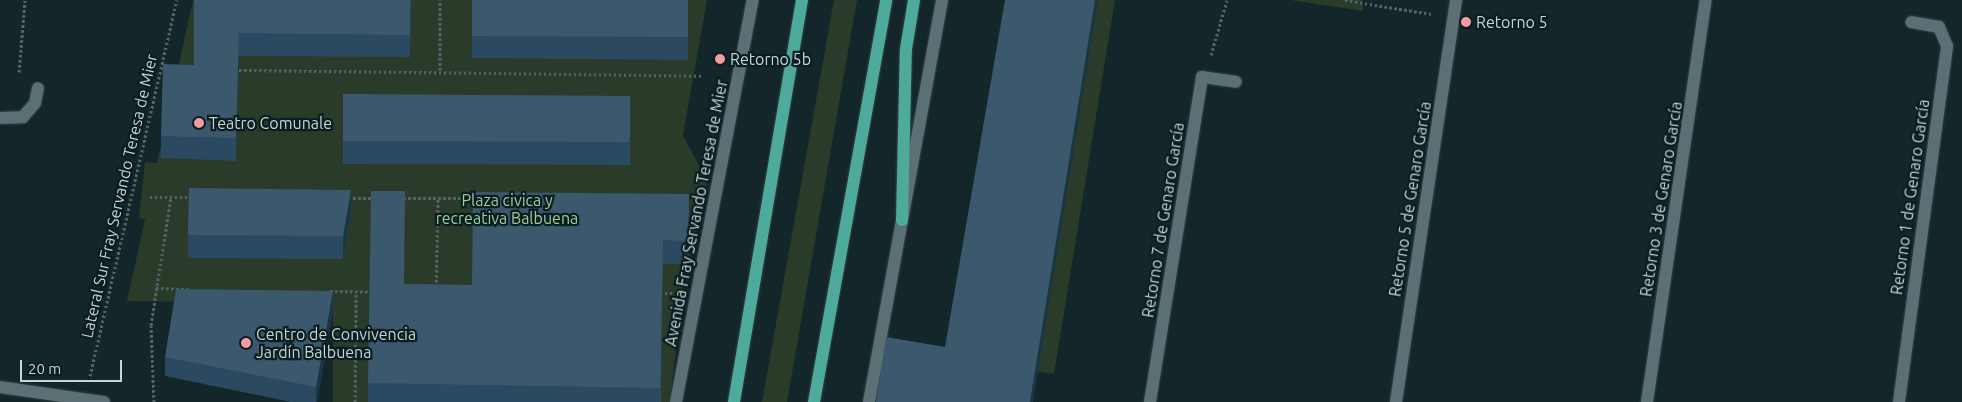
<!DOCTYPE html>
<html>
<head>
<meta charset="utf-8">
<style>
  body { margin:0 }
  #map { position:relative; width:1962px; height:402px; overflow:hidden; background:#13262a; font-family:Ubuntu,sans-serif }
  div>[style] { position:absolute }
  .green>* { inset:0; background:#2a3b29 }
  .path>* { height:3px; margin-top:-1.5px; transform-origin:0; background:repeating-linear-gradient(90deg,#536366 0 2.5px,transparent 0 5px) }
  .roads { filter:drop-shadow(0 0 1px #354245) drop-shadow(0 0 1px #354245) }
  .minor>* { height:12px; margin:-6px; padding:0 6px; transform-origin:6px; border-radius:6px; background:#5b7074 }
  .tertiary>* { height:12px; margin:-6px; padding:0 6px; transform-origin:6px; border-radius:6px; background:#5b7074 }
  .primary>* { height:12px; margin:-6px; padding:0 6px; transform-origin:6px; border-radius:6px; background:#4eab9c }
  .wall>* { inset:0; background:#2b4961 }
  .shaded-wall>* { inset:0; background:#1a3546 }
  .building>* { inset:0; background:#3c586d }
  .dots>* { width:14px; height:14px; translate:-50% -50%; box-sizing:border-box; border:2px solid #0a1d20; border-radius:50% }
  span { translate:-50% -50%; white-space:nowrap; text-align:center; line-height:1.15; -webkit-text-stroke:4.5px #0a1d20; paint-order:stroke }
  .poi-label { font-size:16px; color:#c9d4d6 }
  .left { translate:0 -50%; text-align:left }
  .street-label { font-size:16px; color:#c9d4d6 }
  .park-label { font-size:16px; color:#9ece9b }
  .scale { position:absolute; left:20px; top:360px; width:102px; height:22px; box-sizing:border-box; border:2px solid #c9d4d6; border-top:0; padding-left:6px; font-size:15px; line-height:18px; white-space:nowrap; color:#c9d4d6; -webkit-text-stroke:4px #0a1d20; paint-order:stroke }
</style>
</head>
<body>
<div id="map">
  <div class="green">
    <div style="clip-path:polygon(193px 0,707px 0,683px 135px,707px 181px,682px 294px,670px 402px,333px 402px,333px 304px,127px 301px,145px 219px,139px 218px,145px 162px,157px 163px)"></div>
    <div style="clip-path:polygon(834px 0,857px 0,787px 402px,762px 402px)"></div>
    <div style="clip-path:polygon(1008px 0,1115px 0,1054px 374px,946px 356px)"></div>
    <div style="clip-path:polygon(1290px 0,1363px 0,1363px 11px)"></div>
  </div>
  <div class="path">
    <div style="left:1345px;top:0;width:87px;rotate:9.2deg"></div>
    <div style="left:1211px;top:55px;width:57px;rotate:-73.8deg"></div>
    <div style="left:234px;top:70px;width:467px;rotate:0.7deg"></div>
    <div style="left:440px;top:70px;width:70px;rotate:-90deg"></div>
    <div style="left:19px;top:72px;width:72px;rotate:-85.2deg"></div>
    <div style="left:150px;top:197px;width:41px"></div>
    <div style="left:348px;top:198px;width:26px"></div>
    <div style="left:403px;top:198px;width:73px"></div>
    <div style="left:436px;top:287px;width:89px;rotate:-88.7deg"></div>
    <div style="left:156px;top:288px;width:35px;rotate:2deg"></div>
    <div style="left:330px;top:291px;width:43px;rotate:1.3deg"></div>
    <div style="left:660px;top:293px;width:13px"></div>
    <div style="left:90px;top:376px;width:386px;rotate:-77deg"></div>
    <div style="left:154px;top:402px;width:77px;rotate:-92.2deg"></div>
    <div style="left:151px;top:325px;width:130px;rotate:-81.1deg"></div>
    <div style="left:355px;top:402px;width:110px;rotate:-89.5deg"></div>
  </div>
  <div class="roads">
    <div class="minor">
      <div style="left:0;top:118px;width:23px;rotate:-2deg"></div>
      <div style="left:23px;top:117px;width:18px;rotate:-49deg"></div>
      <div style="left:35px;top:103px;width:15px;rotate:-79deg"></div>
      <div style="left:1150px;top:402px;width:329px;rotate:-80.9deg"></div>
      <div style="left:1202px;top:77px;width:34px;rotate:8deg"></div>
      <div style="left:1396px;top:402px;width:406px;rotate:-81.5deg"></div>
      <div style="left:1647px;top:402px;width:406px;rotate:-81.7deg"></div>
      <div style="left:1899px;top:402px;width:359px;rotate:-82.3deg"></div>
      <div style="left:1947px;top:46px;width:21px;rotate:-113deg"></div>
      <div style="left:1939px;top:27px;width:28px;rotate:-170deg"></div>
    </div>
    <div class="tertiary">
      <div style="left:0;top:387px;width:105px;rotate:8.2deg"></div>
      <div style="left:676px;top:402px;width:409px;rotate:-79.2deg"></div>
      <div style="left:869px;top:402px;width:409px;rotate:-79.7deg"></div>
    </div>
    <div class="primary">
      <div style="left:902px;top:220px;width:171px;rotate:-88.7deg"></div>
      <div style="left:906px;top:49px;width:50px;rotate:-80.7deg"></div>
      <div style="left:734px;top:402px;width:408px;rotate:-80.4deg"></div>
      <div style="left:814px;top:402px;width:408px;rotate:-79.8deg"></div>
    </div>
  </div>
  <div class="wall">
    <div style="clip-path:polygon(194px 0,411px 0,410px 57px,239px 56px,236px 161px,161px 158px,161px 136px,194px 65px)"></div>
    <div style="clip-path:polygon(472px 0,688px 0,688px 60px,472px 58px)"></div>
    <div style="clip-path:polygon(343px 94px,630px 96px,630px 165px,343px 164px)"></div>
    <div style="clip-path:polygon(189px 188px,351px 213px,343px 259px,188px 258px)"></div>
    <div style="clip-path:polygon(689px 194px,688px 264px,663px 264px,661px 402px,368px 402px,368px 383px,404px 284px,472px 285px)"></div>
    <div style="clip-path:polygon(333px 311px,317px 402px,291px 402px,165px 376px,165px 357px)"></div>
  </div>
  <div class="shaded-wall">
    <div style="clip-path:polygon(1095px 0,1098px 0,1033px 402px,1030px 402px)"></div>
    <div style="clip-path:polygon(239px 33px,239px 56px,236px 161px,236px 138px)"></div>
    <div style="clip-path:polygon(351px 190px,351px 213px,343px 259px,343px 236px)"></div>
    <div style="clip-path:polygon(333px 291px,333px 311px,317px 402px,316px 402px,316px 387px)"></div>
  </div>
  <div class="building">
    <div style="clip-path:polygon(194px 0,410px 0,410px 35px,239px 33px,236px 138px,161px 136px,163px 64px,194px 65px)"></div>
    <div style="clip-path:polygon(472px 0,688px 0,688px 37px,472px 36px)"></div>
    <div style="clip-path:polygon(1005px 0,1095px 0,1030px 402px,876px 402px,886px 337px,945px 347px)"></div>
    <div style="clip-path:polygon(343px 94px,630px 96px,630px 142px,343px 141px)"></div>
    <div style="clip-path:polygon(189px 188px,351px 190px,343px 236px,188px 235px)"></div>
    <div style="clip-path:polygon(371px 191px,405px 191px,404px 284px,472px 285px,473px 192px,689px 194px,688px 241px,663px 240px,660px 388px,368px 383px)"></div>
    <div style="clip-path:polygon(176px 289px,333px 291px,316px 387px,165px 357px)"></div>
  </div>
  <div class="dots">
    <div style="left:1466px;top:22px;background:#f59b9d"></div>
    <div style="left:720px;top:59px;background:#f59b9d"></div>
    <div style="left:199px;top:123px;background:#f59b9d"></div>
    <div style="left:246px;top:343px;background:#f59b9d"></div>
  </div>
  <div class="poi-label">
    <span class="left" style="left:1476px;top:22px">Retorno 5</span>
    <span class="left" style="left:730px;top:59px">Retorno 5b</span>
    <span class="left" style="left:209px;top:123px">Teatro Comunale</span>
    <span class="left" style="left:256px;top:343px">Centro de Convivencia<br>Jardín Balbuena</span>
  </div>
  <div class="street-label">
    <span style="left:119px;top:196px;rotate:-77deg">Lateral Sur Fray Servando Teresa de Mier</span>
    <span style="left:1910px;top:197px;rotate:-82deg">Retorno 1 de Genaro García</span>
    <span style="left:1410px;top:199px;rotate:-81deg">Retorno 5 de Genaro García</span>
    <span style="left:1661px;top:199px;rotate:-81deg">Retorno 3 de Genaro García</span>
    <span style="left:696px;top:213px;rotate:-79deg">Avenida Fray Servando Teresa de Mier</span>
    <span style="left:1163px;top:220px;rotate:-81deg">Retorno 7 de Genaro García</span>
  </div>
  <div class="park-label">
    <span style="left:507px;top:209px">Plaza civica y<br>recreativa Balbuena</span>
  </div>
  <div class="scale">20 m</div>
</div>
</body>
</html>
